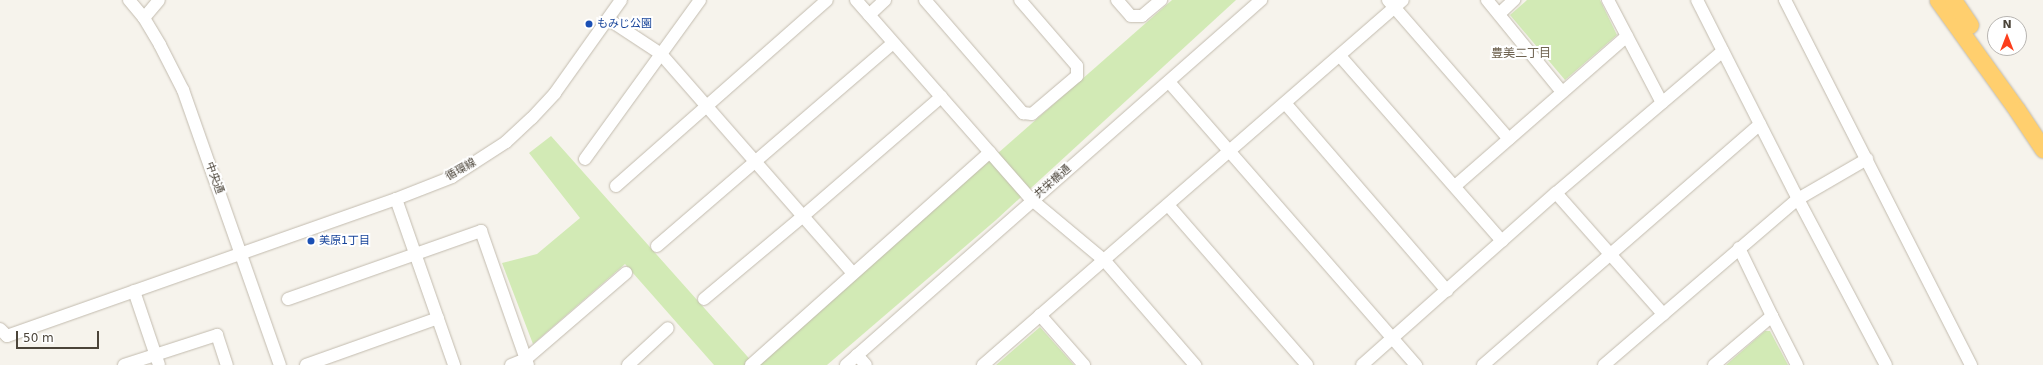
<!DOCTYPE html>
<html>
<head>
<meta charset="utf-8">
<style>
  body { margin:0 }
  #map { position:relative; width:2043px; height:365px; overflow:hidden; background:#f6f3ec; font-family:"DejaVu Sans","Noto Sans JP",sans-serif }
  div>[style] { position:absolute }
  .green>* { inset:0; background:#d2eab5 }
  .roads { filter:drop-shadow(0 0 1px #c2bbae) drop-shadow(0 0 1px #c2bbae) }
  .minor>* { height:12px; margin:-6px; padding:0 6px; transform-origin:6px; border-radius:6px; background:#fff }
  .highway>* { height:17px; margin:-8.5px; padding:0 8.5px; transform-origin:8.5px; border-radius:8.5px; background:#ffcf6e }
  .dots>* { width:11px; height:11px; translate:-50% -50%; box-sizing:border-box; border:2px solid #fff; border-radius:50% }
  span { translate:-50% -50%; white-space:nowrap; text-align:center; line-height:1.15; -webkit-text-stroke:4px #fff; paint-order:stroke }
  .transit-label { font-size:11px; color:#164399 }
  .left { translate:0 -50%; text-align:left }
  .street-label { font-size:11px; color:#4b4439 }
  .neighbourhood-label { font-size:12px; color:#6e6250 }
  .north { position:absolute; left:1987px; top:16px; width:40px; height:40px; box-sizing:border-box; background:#fff; border:1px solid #b7b4b0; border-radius:50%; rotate:0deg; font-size:11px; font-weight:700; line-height:16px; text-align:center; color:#4b4439 }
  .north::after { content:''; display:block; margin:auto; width:14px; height:18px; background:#fc3f1d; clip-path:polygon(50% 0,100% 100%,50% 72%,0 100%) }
  .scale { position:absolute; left:16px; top:331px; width:83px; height:18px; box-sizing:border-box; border:2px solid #4b4439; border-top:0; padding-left:5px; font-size:12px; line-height:14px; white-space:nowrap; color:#4b4439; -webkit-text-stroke:3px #fff; paint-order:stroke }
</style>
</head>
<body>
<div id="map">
  <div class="green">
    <div style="clip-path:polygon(1172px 0,1236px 0,996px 220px,827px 365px,757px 365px)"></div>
    <div style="clip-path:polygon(1527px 0,1600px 0,1617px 35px,1565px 80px,1510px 15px)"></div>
    <div style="clip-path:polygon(551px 136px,755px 365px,714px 365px,625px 264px,533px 344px,502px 263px,537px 254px,580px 218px,529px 153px)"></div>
    <div style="clip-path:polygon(1040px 327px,1074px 365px,996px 365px)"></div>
    <div style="clip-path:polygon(1765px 331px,1770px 331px,1788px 365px,1726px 365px)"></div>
  </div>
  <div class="roads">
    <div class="minor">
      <div style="left:129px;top:0;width:23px;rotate:50deg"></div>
      <div style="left:144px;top:18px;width:31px;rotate:59deg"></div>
      <div style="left:160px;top:45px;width:51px;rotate:62.9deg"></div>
      <div style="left:183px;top:90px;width:292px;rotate:70.6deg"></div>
      <div style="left:856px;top:0;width:266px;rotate:48.7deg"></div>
      <div style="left:1032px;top:200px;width:95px;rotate:39.9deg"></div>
      <div style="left:1105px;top:261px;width:138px;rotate:49.1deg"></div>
      <div style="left:925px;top:0;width:150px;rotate:49.1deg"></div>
      <div style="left:1023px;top:113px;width:9px;rotate:6deg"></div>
      <div style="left:1032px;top:114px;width:59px;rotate:-40.2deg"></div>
      <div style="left:1077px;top:76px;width:10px;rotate:-90deg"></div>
      <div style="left:1077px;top:66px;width:87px;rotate:-130.8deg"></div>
      <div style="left:1117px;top:0;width:21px;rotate:49deg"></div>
      <div style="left:1131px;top:16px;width:11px"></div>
      <div style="left:1142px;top:16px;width:25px;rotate:-40deg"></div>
      <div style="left:1388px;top:0;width:184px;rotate:49deg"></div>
      <div style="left:1487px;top:0;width:119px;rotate:50.8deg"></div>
      <div style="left:1608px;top:0;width:116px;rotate:62.3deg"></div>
      <div style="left:1697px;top:0;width:223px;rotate:63.1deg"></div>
      <div style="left:1798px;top:199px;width:188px;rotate:62.1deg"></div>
      <div style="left:1785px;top:0;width:410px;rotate:63deg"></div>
      <div style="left:1499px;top:14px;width:21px;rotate:-43deg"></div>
      <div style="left:869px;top:15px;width:22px;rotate:-43deg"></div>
      <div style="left:144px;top:18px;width:23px;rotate:-50deg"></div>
      <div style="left:608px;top:19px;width:64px;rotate:33.4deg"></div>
      <div style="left:661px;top:54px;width:291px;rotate:48.8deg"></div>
      <div style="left:1340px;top:56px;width:246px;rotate:48.8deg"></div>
      <div style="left:1169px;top:82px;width:376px;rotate:48.9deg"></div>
      <div style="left:1285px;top:103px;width:248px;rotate:49.2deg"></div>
      <div style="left:585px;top:159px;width:196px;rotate:-54.1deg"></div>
      <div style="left:616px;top:186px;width:281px;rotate:-41.4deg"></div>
      <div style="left:1455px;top:186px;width:228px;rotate:-41.1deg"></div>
      <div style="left:1556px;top:193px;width:162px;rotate:48.5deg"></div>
      <div style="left:396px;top:199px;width:176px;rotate:70.7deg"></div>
      <div style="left:1168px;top:205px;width:212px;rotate:49deg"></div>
      <div style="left:657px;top:246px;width:311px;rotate:-40.7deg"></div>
      <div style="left:1739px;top:248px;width:76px;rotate:64.1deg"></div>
      <div style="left:1772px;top:316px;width:55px;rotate:63deg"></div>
      <div style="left:134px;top:291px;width:78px;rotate:71.3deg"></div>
      <div style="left:288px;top:299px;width:205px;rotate:-19.4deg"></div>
      <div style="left:481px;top:231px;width:142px;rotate:70.7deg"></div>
      <div style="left:704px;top:299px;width:128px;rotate:-39.9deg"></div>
      <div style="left:802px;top:217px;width:184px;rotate:-40.8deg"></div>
      <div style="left:1040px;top:315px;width:67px;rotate:48.7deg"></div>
      <div style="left:0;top:329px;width:10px;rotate:45deg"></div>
      <div style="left:7px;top:336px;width:412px;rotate:-19.4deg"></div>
      <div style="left:396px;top:199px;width:60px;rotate:-21.4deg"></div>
      <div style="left:452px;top:177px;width:64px;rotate:-32.9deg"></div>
      <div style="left:506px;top:142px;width:35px;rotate:-43deg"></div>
      <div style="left:532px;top:118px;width:34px;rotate:-47deg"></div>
      <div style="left:555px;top:93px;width:114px;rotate:-54.6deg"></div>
      <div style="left:857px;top:355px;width:13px;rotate:48deg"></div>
      <div style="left:124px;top:365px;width:98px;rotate:-17.9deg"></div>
      <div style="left:217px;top:335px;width:32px;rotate:72deg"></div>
      <div style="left:306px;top:365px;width:140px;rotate:-19.6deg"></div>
      <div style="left:511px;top:365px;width:16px;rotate:-22deg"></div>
      <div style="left:526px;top:359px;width:132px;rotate:-40.7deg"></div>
      <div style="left:628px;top:365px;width:54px;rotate:-42.8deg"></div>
      <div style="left:751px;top:365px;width:320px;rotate:-41.7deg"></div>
      <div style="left:846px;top:365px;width:553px;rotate:-41.33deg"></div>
      <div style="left:983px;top:365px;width:556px;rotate:-40.99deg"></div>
      <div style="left:1362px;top:365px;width:259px;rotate:-41.6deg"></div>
      <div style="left:1556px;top:193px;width:219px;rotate:-40.4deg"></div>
      <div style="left:1483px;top:365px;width:367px;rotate:-41deg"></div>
      <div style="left:1604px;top:365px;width:255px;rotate:-40.6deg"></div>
      <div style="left:1798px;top:199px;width:80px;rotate:-30.1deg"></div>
      <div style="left:1714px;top:365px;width:76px;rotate:-40.2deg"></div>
    </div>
    <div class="highway">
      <div style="left:1938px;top:0;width:135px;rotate:54.3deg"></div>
      <div style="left:2017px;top:110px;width:47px;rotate:56.3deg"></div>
      <div style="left:1953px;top:0;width:30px;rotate:56deg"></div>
    </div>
  </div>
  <div class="dots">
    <div style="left:589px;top:24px;background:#1a4fb4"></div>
    <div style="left:311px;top:241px;background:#1a4fb4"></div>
  </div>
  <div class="transit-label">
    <span class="left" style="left:597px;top:24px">もみじ公園</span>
    <span class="left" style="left:319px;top:241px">美原1丁目</span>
  </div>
  <div class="street-label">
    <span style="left:461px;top:170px;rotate:-29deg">循環線</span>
    <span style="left:214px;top:178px;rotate:70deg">中央通</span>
    <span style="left:1053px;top:182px;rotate:-41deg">共栄橋通</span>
  </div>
  <div class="neighbourhood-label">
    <span style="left:1521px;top:54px">豊美二丁目</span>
  </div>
  <div class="north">N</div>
  <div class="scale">50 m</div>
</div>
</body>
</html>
